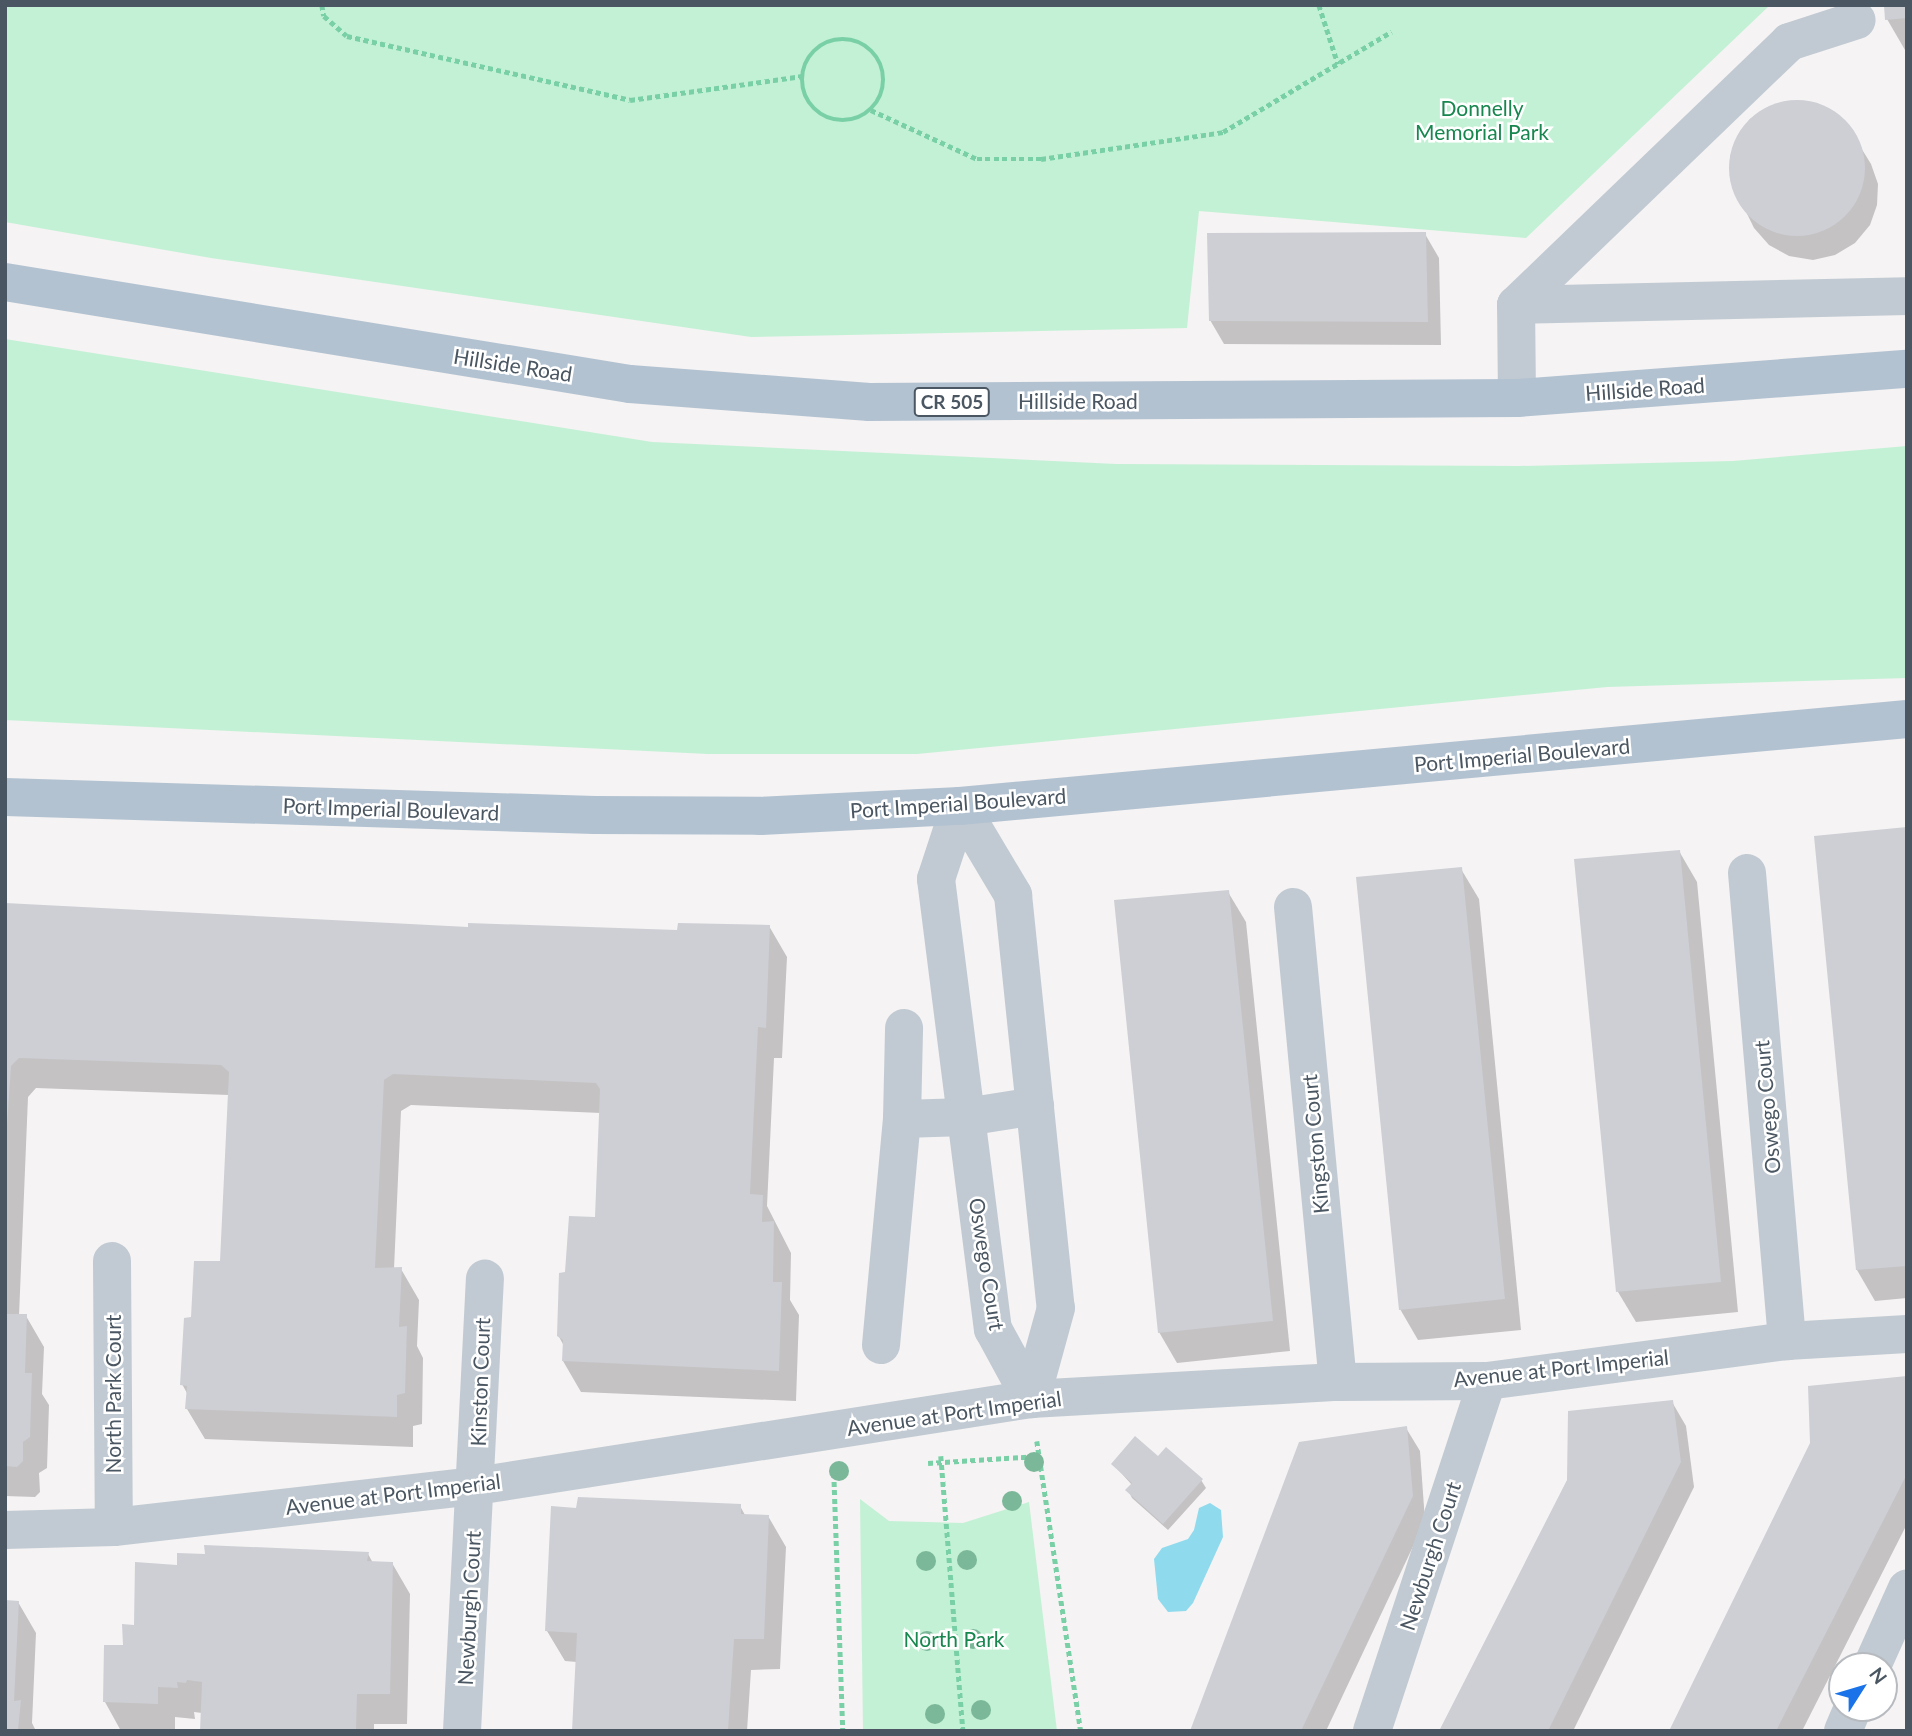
<!DOCTYPE html>
<html>
<head>
<meta charset="utf-8">
<style>
  body { margin:0 }
  #map { position:relative; width:1912px; height:1736px; overflow:hidden; background:#f5f3f3; font-family:Lato,sans-serif }
  div>[style] { position:absolute }
  .green>* { inset:0; background:#c3f1d5 }
  .water>* { inset:0; background:#90daee }
  .shadow>* { inset:0; background:#0003 }
  .building>* { inset:0; background:#cdcfd5 }
  .round { border-radius:50% }
  .path>* { height:4.5px; margin-top:-2.25px; transform-origin:0; background:repeating-linear-gradient(90deg,#7ad0a6 0 5px,transparent 0 8.5px) }
  .path>.ring { margin:-2.25px; padding:0; box-sizing:content-box; background:none; border:4.5px solid #7ad0a6; border-radius:50% }
  .minor>* { height:38px; margin:-19px; padding:0 19px; transform-origin:19px; border-radius:19px; background:#c1cad2 }
  .major>* { height:38px; margin:-19px; padding:0 19px; transform-origin:19px; border-radius:19px; background:#b3c2d1 }
  .trees>* { width:20px; height:20px; margin:-10px; border-radius:50%; background:#7bb799 }
  span { translate:-50% -50%; white-space:nowrap; text-align:center; line-height:1.15; -webkit-text-stroke:5px #fff; paint-order:stroke }
  .shield-label span { padding:2px 5px; background:#fff; border:2px solid; border-radius:5px; -webkit-text-stroke-width:0 }
  .shield-label { font-size:19px; color:#4a5661; font-weight:700 }
  .park-label { font-size:21px; color:#17864f }
  .street-label { font-size:21px; color:#4a5661 }
  .frame { position:absolute; inset:0; border:7px solid #4a5661; pointer-events:none }
  .north { position:absolute; left:1828px; top:1652px; width:70px; height:70px; box-sizing:border-box; background:#fff; border:2px solid #b7bbc0; border-radius:50%; rotate:53deg; font-size:19px; font-weight:700; line-height:28px; text-align:center; color:#4a5661 }
  .north::after { content:''; display:block; margin:auto; width:24px; height:32px; background:#1a73e8; clip-path:polygon(50% 0,100% 100%,50% 72%,0 100%) }
</style>
</head>
<body>
<div id="map">
  <div class="green">
    <div style="clip-path:polygon(5px 5px,1770px 5px,1526px 238px,1199px 211px,1187px 328px,751px 337px,211px 258px,5px 222px)"></div>
    <div style="clip-path:polygon(5px 339px,652px 442px,1116px 464px,1519px 466px,1733px 461px,1907px 446px,1907px 678px,1607px 687px,917px 754px,708px 754px,5px 720px)"></div>
    <div style="clip-path:polygon(860px 1499px,889px 1521px,963px 1523px,1029px 1502px,1057px 1731px,863px 1731px)"></div>
  </div>
  <div class="water">
    <div style="clip-path:polygon(1210px 1503px,1221px 1510px,1223px 1537px,1193px 1603px,1186px 1611px,1168px 1612px,1158px 1599px,1154px 1559px,1162px 1548px,1188px 1539px,1194px 1530px,1199px 1508px)"></div>
  </div>
  <div class="shadow">
    <div style="clip-path:polygon(1907px 5px,1907px 50px,1905px 50px,1887px 19px)"></div>
    <div style="clip-path:polygon(1788px 101px,1809px 102px,1828px 109px,1845px 122px,1871px 164px,1878px 184px,1877px 205px,1870px 225px,1855px 243px,1835px 255px,1813px 260px,1789px 256px,1769px 245px,1754px 228px,1731px 181px,1730px 157px,1738px 135px,1750px 119px,1768px 107px)"></div>
    <div style="clip-path:polygon(1425px 234px,1439px 258px,1441px 345px,1224px 344px,1210px 320px)"></div>
    <div style="clip-path:polygon(1907px 829px,1907px 1298px,1875px 1301px,1857px 1270px)"></div>
    <div style="clip-path:polygon(1679px 851px,1697px 882px,1738px 1312px,1636px 1322px,1618px 1292px)"></div>
    <div style="clip-path:polygon(1461px 869px,1479px 899px,1521px 1330px,1418px 1340px,1400px 1309px)"></div>
    <div style="clip-path:polygon(1228px 892px,1246px 922px,1290px 1351px,1177px 1363px,1159px 1332px)"></div>
    <div style="clip-path:polygon(5px 905px,470px 929px,679px 932px,769px 926px,787px 957px,782px 1058px,774px 1058px,767px 1206px,791px 1253px,790px 1300px,799px 1315px,796px 1401px,581px 1392px,563px 1361px,564px 1346px,558px 1335px,567px 1274px,596px 1219px,601px 1113px,411px 1105px,401px 1111px,394px 1269px,401px 1269px,419px 1300px,417px 1346px,423px 1358px,422px 1424px,413px 1426px,413px 1447px,205px 1439px,187px 1409px,188px 1395px,182px 1384px,193px 1319px,222px 1263px,229px 1095px,36px 1088px,28px 1097px,19px 1316px,26px 1316px,44px 1347px,42px 1394px,49px 1405px,47px 1468px,39px 1473px,40px 1492px,35px 1497px,5px 1496px)"></div>
    <div style="clip-path:polygon(1907px 1378px,1907px 1524px,1802px 1731px,1671px 1731px)"></div>
    <div style="clip-path:polygon(1672px 1402px,1686px 1426px,1694px 1487px,1573px 1731px,1441px 1731px,1569px 1480px)"></div>
    <div style="clip-path:polygon(1406px 1428px,1420px 1451px,1425px 1521px,1326px 1731px,1193px 1731px)"></div>
    <div style="clip-path:polygon(1158px 1459px,1201px 1480px,1206px 1488px,1168px 1530px,1132px 1498px,1128px 1490px,1132px 1485px,1113px 1464px)"></div>
    <div style="clip-path:polygon(740px 1506px,745px 1515px,768px 1516px,786px 1547px,780px 1669px,751px 1670px,747px 1731px,574px 1731px,577px 1662px,565px 1661px,547px 1631px,578px 1510px)"></div>
    <div style="clip-path:polygon(368px 1554px,373px 1563px,392px 1563px,410px 1594px,407px 1724px,374px 1724px,374px 1731px,202px 1731px,202px 1713px,194px 1712px,195px 1719px,175px 1717px,175px 1731px,121px 1731px,105px 1702px,124px 1647px,178px 1567px)"></div>
    <div style="clip-path:polygon(5px 1601px,18px 1602px,36px 1633px,32px 1723px,36px 1731px,5px 1731px)"></div>
  </div>
  <div class="building">
    <div style="clip-path:polygon(1884px 5px,1907px 5px,1907px 18px,1885px 20px)"></div>
    <div class="round" style="left:1729px;top:100px;width:136px;height:136px"></div>
    <div style="clip-path:polygon(1426px 232px,1428px 322px,1209px 321px,1207px 233px)"></div>
    <div style="clip-path:polygon(1907px 827px,1907px 1266px,1856px 1270px,1814px 836px)"></div>
    <div style="clip-path:polygon(1680px 850px,1721px 1282px,1616px 1292px,1574px 859px)"></div>
    <div style="clip-path:polygon(1462px 867px,1505px 1299px,1399px 1310px,1356px 877px)"></div>
    <div style="clip-path:polygon(1229px 890px,1273px 1321px,1158px 1333px,1114px 900px)"></div>
    <div style="clip-path:polygon(5px 903px,468px 927px,468px 923px,677px 930px,678px 923px,770px 925px,766px 1028px,758px 1027px,750px 1194px,763px 1195px,762px 1222px,774px 1221px,773px 1282px,782px 1282px,779px 1371px,562px 1361px,563px 1340px,557px 1336px,559px 1273px,565px 1272px,569px 1216px,595px 1217px,600px 1089px,596px 1083px,393px 1074px,384px 1080px,375px 1268px,402px 1267px,399px 1327px,407px 1326px,405px 1393px,397px 1395px,397px 1417px,185px 1409px,187px 1386px,180px 1385px,184px 1318px,191px 1317px,194px 1261px,220px 1261px,229px 1072px,221px 1065px,19px 1058px,11px 1066px,5px 1156px)"></div>
    <div style="clip-path:polygon(5px 1314px,27px 1314px,25px 1373px,32px 1373px,30px 1437px,23px 1442px,23px 1461px,17px 1467px,5px 1466px)"></div>
    <div style="clip-path:polygon(1907px 1376px,1907px 1474px,1776px 1731px,1669px 1731px,1810px 1443px,1808px 1386px)"></div>
    <div style="clip-path:polygon(1673px 1400px,1681px 1462px,1548px 1731px,1439px 1731px,1567px 1480px,1568px 1411px)"></div>
    <div style="clip-path:polygon(1407px 1426px,1413px 1496px,1301px 1731px,1190px 1731px,1299px 1442px)"></div>
    <div style="clip-path:polygon(1135px 1436px,1158px 1456px,1166px 1447px,1203px 1479px,1163px 1524px,1125px 1490px,1132px 1483px,1111px 1464px)"></div>
    <div style="clip-path:polygon(578px 1497px,741px 1504px,741px 1514px,769px 1515px,764px 1639px,734px 1639px,728px 1731px,572px 1731px,577px 1633px,545px 1631px,551px 1506px,576px 1508px)"></div>
    <div style="clip-path:polygon(204px 1545px,369px 1552px,367px 1561px,393px 1562px,390px 1694px,357px 1694px,356px 1731px,200px 1731px,202px 1682px,187px 1680px,186px 1683px,177px 1682px,178px 1688px,158px 1687px,158px 1704px,103px 1702px,104px 1645px,123px 1645px,122px 1624px,134px 1625px,135px 1562px,177px 1565px,177px 1553px,205px 1554px)"></div>
    <div style="clip-path:polygon(5px 1600px,19px 1601px,14px 1701px,21px 1700px,18px 1730px,5px 1730px)"></div>
  </div>
  <div class="path">
    <div style="left:322px;top:5px;width:11px;rotate:80deg"></div>
    <div style="left:324px;top:16px;width:30px;rotate:41deg"></div>
    <div style="left:347px;top:36px;width:290px;rotate:12.7deg"></div>
    <div style="left:630px;top:100px;width:174px;rotate:-7.9deg"></div>
    <div style="left:1319px;top:5px;width:62px;rotate:72.1deg"></div>
    <div class="ring" style="left:802px;top:39px;width:77.5px;height:77.5px"></div>
    <div style="left:871px;top:110px;width:117px;rotate:24.8deg"></div>
    <div style="left:977px;top:159px;width:64px"></div>
    <div style="left:1041px;top:159px;width:184px;rotate:-8.4deg"></div>
    <div style="left:1223px;top:132px;width:196px;rotate:-30.8deg"></div>
    <div style="left:1037px;top:1441px;width:293px;rotate:81.4deg"></div>
    <div style="left:941px;top:1456px;width:276px;rotate:85.4deg"></div>
    <div style="left:928px;top:1463px;width:111px;rotate:-3.6deg"></div>
    <div style="left:834px;top:1473px;width:258px;rotate:88deg"></div>
  </div>
  <div class="minor">
    <div style="left:1516px;top:305px;width:391px;rotate:-1.3deg"></div>
    <div style="left:1517px;top:398px;width:93px;rotate:-90.6deg"></div>
    <div style="left:1516px;top:305px;width:379px;rotate:-43.9deg"></div>
    <div style="left:1789px;top:42px;width:71px;rotate:-17.9deg"></div>
    <div style="left:960px;top:806px;width:104px;rotate:59.2deg"></div>
    <div style="left:1013px;top:895px;width:415px;rotate:84.1deg"></div>
    <div style="left:1056px;top:1308px;width:94px;rotate:105.4deg"></div>
    <div style="left:960px;top:806px;width:77px;rotate:108.2deg"></div>
    <div style="left:936px;top:879px;width:454px;rotate:82.8deg"></div>
    <div style="left:993px;top:1329px;width:80px;rotate:61.5deg"></div>
    <div style="left:1747px;top:873px;width:470px;rotate:85.1deg"></div>
    <div style="left:1293px;top:907px;width:477px;rotate:84.6deg"></div>
    <div style="left:902px;top:1119px;width:91px;rotate:-88.7deg"></div>
    <div style="left:112px;top:1261px;width:266px;rotate:89.6deg"></div>
    <div style="left:881px;top:1345px;width:227px;rotate:-84.7deg"></div>
    <div style="left:902px;top:1119px;width:64px;rotate:-1.8deg"></div>
    <div style="left:966px;top:1117px;width:70px;rotate:-9.1deg"></div>
    <div style="left:5px;top:1530px;width:109px;rotate:-1.6deg"></div>
    <div style="left:114px;top:1527px;width:364px;rotate:-6.5deg"></div>
    <div style="left:476px;top:1486px;width:562px;rotate:-8.91deg"></div>
    <div style="left:1031px;top:1399px;width:307px;rotate:-3.2deg"></div>
    <div style="left:1338px;top:1382px;width:149px;rotate:-0.4deg"></div>
    <div style="left:1487px;top:1381px;width:303px;rotate:-7.6deg"></div>
    <div style="left:1787px;top:1341px;width:120px;rotate:-3.3deg"></div>
    <div style="left:1872px;top:1666px;width:85px;rotate:-65.8deg"></div>
    <div style="left:462px;top:1731px;width:453px;rotate:-87.1deg"></div>
    <div style="left:1372px;top:1731px;width:368px;rotate:-71.8deg"></div>
    <div style="left:1843px;top:1731px;width:25px;rotate:-67deg"></div>
  </div>
  <div class="major">
    <div style="left:5px;top:282px;width:633px;rotate:9.27deg"></div>
    <div style="left:630px;top:384px;width:240px;rotate:4.3deg"></div>
    <div style="left:869px;top:402px;width:648px;rotate:-0.35deg"></div>
    <div style="left:1517px;top:398px;width:391px;rotate:-4.3deg"></div>
    <div style="left:5px;top:797px;width:590px;rotate:1.75deg"></div>
    <div style="left:595px;top:815px;width:165px;rotate:0.3deg"></div>
    <div style="left:760px;top:816px;width:200px;rotate:-2.9deg"></div>
    <div style="left:960px;top:806px;width:951px;rotate:-5.25deg"></div>
  </div>
  <div class="trees">
    <div style="left:1034px;top:1462px"></div>
    <div style="left:839px;top:1471px"></div>
    <div style="left:1012px;top:1501px"></div>
    <div style="left:967px;top:1560px"></div>
    <div style="left:926px;top:1561px"></div>
    <div style="left:973px;top:1639px"></div>
    <div style="left:927px;top:1641px"></div>
    <div style="left:981px;top:1710px"></div>
    <div style="left:935px;top:1714px"></div>
  </div>
  <div class="shield-label">
    <span style="left:952px;top:402px">CR 505</span>
  </div>
  <div class="park-label">
    <span style="left:1482px;top:120px">Donnelly<br>Memorial Park</span>
    <span style="left:954px;top:1639px">North Park</span>
  </div>
  <div class="street-label">
    <span style="left:513px;top:365px;rotate:9deg">Hillside Road</span>
    <span style="left:1645px;top:389px;rotate:-4deg">Hillside Road</span>
    <span style="left:1078px;top:401px">Hillside Road</span>
    <span style="left:1522px;top:755px;rotate:-5deg">Port Imperial Boulevard</span>
    <span style="left:958px;top:803px;rotate:-4deg">Port Imperial Boulevard</span>
    <span style="left:391px;top:809px;rotate:2deg">Port Imperial Boulevard</span>
    <span style="left:1767px;top:1107px;rotate:-95deg">Oswego Court</span>
    <span style="left:1315px;top:1144px;rotate:-95deg">Kingston Court</span>
    <span style="left:987px;top:1264px;rotate:81deg">Oswego Court</span>
    <span style="left:1561px;top:1368px;rotate:-6deg">Avenue at Port Imperial</span>
    <span style="left:480px;top:1382px;rotate:-88deg">Kinston Court</span>
    <span style="left:113px;top:1394px;rotate:-90deg">North Park Court</span>
    <span style="left:954px;top:1413px;rotate:-8deg">Avenue at Port Imperial</span>
    <span style="left:393px;top:1494px;rotate:-7deg">Avenue at Port Imperial</span>
    <span style="left:1430px;top:1556px;rotate:-72deg">Newburgh Court</span>
    <span style="left:469px;top:1608px;rotate:-87deg">Newburgh Court</span>
  </div>
  <div class="frame"></div>
  <div class="north">N</div>
</div>
</body>
</html>
